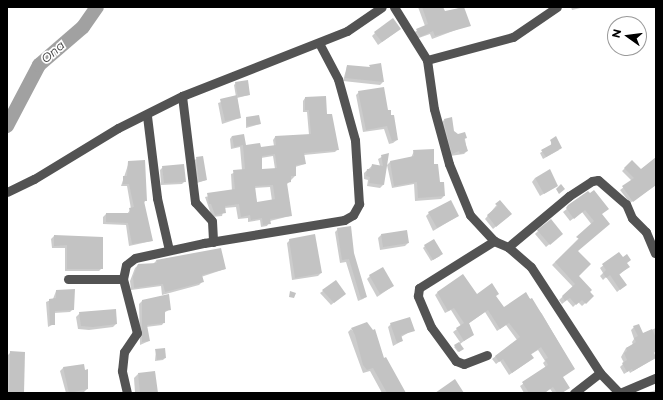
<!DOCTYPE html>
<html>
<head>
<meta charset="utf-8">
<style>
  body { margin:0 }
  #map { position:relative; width:663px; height:400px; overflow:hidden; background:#fff; font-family:Montserrat,sans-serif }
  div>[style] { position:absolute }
  .shadow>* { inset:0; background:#0003 }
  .river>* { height:14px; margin:-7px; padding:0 7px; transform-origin:7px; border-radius:7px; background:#a1a1a1 }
  .building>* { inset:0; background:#c3c3c3 }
  .minor>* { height:9px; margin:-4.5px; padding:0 4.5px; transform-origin:4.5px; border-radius:4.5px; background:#535353 }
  span { translate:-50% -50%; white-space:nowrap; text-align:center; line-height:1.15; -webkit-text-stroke:3.5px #fff; paint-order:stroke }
  .water-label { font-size:12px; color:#424242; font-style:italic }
  .frame { position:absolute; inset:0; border:8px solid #000; pointer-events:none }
  .north { position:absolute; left:607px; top:16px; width:40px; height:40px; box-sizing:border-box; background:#fff; border:1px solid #999; border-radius:50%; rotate:284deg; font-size:11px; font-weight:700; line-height:16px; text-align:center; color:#000 }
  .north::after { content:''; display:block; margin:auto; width:14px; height:18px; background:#000; clip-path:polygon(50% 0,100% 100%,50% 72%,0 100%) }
</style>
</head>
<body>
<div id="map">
  <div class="shadow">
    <div style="clip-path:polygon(418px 7px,442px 7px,444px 13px,463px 7px,469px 25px,432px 39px,430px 34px,416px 39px,413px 33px,425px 26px)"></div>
    <div style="clip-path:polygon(571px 7px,585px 7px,572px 10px)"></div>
    <div style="clip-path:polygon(396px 32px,378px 45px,372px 36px,375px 33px)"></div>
    <div style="clip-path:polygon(380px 64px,383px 82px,380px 85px,343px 81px,347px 66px,368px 68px)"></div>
    <div style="clip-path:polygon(236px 83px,249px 95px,237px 98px,240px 118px,222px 124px,218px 103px,236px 97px,234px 85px)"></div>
    <div style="clip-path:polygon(359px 92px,387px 111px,397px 140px,393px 143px,389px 144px,384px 129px,363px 132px,356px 95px)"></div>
    <div style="clip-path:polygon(evenodd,305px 98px,326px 115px,337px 150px,335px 152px,304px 155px,305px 164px,295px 167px,295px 176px,286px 185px,290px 216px,270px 221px,267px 226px,261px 227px,260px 220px,248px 222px,248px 218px,238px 219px,236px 207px,224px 208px,222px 216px,212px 217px,205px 197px,232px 191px,231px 174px,242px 170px,240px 147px,231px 149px,230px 139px,232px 136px,245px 146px,260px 148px,274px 146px,273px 140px,275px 137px,309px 135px,307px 112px,303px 112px,303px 101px,305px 98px,273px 156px,275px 169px,261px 170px,261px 158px,273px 156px,305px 98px,270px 187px,272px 201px,257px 203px,254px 188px,270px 187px)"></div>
    <div style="clip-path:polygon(246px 118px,260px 124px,246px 128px)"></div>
    <div style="clip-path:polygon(444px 120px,457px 135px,464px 133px,467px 151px,464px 154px,450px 156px,441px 123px)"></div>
    <div style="clip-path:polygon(551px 141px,559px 150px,543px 159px,540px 153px,551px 146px)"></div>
    <div style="clip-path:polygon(414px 151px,433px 165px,444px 196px,441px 199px,415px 201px,414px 184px,392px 188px,387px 165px,390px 162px,411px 158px)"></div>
    <div style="clip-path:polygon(387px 154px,383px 185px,380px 188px,367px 186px,368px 180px,364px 179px,364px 173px,373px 165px,380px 166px,378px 159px)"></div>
    <div style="clip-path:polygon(202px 157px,206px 180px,197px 183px,194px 160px)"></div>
    <div style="clip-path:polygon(656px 159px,656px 185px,630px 203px,620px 190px,632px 181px,622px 171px,632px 161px,640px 170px)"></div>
    <div style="clip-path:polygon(129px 162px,146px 200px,143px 204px,152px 241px,129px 246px,126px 225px,103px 224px,103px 217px,106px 214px,127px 214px,131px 209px,127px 186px,121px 186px)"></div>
    <div style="clip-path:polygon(163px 167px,185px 181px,182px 184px,161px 185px,160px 170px)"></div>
    <div style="clip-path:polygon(535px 178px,557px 186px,540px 196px,532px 182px)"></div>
    <div style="clip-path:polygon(588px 192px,601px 214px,577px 251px,578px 276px,593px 296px,582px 306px,578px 302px,573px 307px,567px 300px,562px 304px,559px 300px,573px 287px,552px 265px,592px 225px,582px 212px,570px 221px,563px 212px)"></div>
    <div style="clip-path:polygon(500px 201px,507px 217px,493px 229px,485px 219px)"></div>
    <div style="clip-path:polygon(429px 213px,458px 216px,433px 231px,426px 216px)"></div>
    <div style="clip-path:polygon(338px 229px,366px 297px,363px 299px,358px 301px,346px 262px,340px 263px,335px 232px)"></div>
    <div style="clip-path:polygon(538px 231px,558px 237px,546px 247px,535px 234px)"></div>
    <div style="clip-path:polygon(381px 235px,408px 243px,405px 246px,380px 250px,378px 238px)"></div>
    <div style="clip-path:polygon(54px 236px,102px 238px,102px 268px,99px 271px,65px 271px,65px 248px,52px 248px,51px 239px)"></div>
    <div style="clip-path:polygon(290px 240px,321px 273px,318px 276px,292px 280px,287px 243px)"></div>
    <div style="clip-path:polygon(425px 246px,440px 256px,431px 261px,423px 248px)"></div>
    <div style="clip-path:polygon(619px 253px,626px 263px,626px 269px,619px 275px,623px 287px,617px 292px,606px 277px,603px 280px,600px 276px,603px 273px,600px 268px)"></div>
    <div style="clip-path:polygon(156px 261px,225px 269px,201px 277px,202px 282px,199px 285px,162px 295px,161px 286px,131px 290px,130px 281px,135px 268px,138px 265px,153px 264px)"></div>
    <div style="clip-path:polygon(370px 276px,393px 286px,377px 297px,367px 279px)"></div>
    <div style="clip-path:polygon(336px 282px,342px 296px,331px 305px,320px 293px)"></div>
    <div style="clip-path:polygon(56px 291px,73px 309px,70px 312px,54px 313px,54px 324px,48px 327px,46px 302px,53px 299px)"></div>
    <div style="clip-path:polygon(438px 292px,495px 296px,504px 308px,526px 294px,542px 314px,574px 369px,562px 377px,562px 393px,553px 393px,550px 389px,545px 393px,524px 393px,520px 386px,546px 368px,543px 363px,545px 361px,538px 350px,530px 355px,532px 358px,529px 361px,509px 375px,500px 361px,496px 364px,492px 359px,517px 340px,506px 325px,497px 331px,485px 312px,468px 324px,472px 335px,460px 344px,463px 349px,458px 352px,454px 347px,460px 342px,453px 332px,461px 326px,451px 310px,445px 313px,435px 295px)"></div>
    <div style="clip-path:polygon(142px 301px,170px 309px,164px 313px,164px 322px,162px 325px,146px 327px,149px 341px,140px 345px,139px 304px)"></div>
    <div style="clip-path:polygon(80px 313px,116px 324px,113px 327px,89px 330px,78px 329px,76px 317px)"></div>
    <div style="clip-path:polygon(391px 324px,413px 330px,401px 337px,402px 341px,393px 346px,388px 327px)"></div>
    <div style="clip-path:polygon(634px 327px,642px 334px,656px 328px,656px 352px,653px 353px,655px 358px,630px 373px,629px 371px,624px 374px,620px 367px,624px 363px,621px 357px,626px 348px,633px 345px,632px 342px,634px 339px,631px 330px)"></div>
    <div style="clip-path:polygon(351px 329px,383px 359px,404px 393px,382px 393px,370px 371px,363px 373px,348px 332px)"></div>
    <div style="clip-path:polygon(156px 350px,165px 358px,163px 360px,155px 361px)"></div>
    <div style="clip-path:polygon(11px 352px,23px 393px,7px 393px,7px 356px)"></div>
    <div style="clip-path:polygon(83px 365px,87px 389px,84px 392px,66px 393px,60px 371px,63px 368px)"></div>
    <div style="clip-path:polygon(138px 374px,157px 393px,135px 393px,134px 378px)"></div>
    <div style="clip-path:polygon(656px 390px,656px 393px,646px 393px)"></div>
  </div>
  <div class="river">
    <div style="left:7px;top:126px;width:69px;rotate:-62.3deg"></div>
    <div style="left:39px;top:65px;width:58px;rotate:-40.8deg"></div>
    <div style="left:83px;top:27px;width:24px;rotate:-55deg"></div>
  </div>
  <div class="building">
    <div style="clip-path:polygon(422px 7px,443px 7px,445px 11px,464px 7px,471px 26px,435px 36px,433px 31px,420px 37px,416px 29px,428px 24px)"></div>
    <div style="clip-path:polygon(393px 18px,401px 29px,382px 42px,374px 32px)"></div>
    <div style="clip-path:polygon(381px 63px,384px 82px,345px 78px,347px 65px,370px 67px,369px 65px)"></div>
    <div style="clip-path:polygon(248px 80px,250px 95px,238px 97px,235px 82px)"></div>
    <div style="clip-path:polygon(384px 87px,388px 110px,391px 110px,391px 115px,394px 115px,398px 140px,392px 141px,387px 126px,366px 130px,358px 91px)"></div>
    <div style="clip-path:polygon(237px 95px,241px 118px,225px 121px,220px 99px)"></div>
    <div style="clip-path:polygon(evenodd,326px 96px,327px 114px,332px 114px,339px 150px,304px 153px,306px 164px,296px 165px,296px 176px,291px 176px,291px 182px,287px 183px,292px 216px,270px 219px,271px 224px,263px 225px,262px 218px,251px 220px,250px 215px,241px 217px,239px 204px,225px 206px,226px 213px,215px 215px,211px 204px,209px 204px,207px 193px,235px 189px,233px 170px,245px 169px,243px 145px,234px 147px,232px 136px,244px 134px,246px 145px,260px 143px,261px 147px,276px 145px,275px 136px,311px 134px,309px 110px,305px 110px,305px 97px,326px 96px,275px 154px,277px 168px,262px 169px,262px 156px,275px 154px,326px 96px,273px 185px,275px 199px,257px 202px,255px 186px,273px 185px)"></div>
    <div style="clip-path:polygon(259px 115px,261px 124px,247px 126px,246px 117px)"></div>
    <div style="clip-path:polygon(452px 117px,454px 131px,458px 134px,465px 132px,467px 138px,464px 139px,468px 151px,460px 154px,459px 151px,452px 154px,445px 127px,444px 119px)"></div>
    <div style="clip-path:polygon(556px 136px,562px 148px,546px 157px,541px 150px,552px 144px,550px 140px)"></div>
    <div style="clip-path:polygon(434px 149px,434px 164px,438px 164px,440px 182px,444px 182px,445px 196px,418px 198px,417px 182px,394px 186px,390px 161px,414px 156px,413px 150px)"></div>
    <div style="clip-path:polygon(389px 153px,384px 185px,369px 183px,370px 177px,366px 176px,367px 169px,371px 169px,372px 164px,383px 166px,381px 155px)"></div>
    <div style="clip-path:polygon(203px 156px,207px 180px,199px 182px,196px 157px)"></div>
    <div style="clip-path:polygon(656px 157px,656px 185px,633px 202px,622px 186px,634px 178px,624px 168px,632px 160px,641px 169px)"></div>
    <div style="clip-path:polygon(145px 160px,147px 201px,144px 201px,153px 241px,132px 244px,128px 223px,106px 222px,106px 213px,130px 213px,129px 208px,134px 207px,129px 184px,123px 184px,123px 176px,127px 176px,128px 161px)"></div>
    <div style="clip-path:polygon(184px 164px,186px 182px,164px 183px,162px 166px)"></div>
    <div style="clip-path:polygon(550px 169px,558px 186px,544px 194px,535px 178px)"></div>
    <div style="clip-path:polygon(561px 184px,565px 189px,559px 194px,556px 189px)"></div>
    <div style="clip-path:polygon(594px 190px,609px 209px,602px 214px,610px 224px,578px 251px,591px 264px,579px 276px,592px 290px,590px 292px,594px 296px,586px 304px,582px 300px,576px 305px,570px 298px,565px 301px,562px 296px,575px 284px,555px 262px,579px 239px,576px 237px,594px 221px,585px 210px,574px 219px,566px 208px,568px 205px,588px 191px,590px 193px)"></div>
    <div style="clip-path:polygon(451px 200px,459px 216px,437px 228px,428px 212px)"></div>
    <div style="clip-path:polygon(500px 200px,512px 214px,496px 227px,487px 215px,498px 206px,495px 204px)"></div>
    <div style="clip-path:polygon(551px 219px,563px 234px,550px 245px,537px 230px)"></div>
    <div style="clip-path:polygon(351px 226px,354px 253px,367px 297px,361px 299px,349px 259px,342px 260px,337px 228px)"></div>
    <div style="clip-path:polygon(407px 230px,409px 243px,383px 247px,381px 234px)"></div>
    <div style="clip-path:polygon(315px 234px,322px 273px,295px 278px,289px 239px)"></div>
    <div style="clip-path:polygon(54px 235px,103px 237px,103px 269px,67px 269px,67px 245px,54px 246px)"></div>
    <div style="clip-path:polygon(434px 239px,443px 254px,433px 260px,424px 245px)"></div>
    <div style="clip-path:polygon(221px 248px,226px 269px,202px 275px,204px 282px,165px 292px,163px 284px,134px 288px,133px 277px,138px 264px,157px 263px,156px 260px)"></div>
    <div style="clip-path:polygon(619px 252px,623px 257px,627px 254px,631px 260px,627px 263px,630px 267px,619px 274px,627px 285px,620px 290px,610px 275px,606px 278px,603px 273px,606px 270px,602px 264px)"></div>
    <div style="clip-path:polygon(383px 267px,394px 286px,380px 294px,369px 275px)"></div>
    <div style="clip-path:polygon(463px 274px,477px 294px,492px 283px,499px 294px,496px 296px,504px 307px,526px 292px,530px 299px,532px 298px,575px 369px,563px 377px,570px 388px,562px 393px,557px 393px,553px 387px,544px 393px,529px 393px,522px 382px,548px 365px,545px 359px,548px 358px,541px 347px,531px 354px,534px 358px,512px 373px,503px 359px,499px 362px,495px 356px,520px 337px,509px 323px,500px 329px,488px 310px,469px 323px,474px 335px,464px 341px,456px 328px,464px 323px,454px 308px,448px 311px,437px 292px)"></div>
    <div style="clip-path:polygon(336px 280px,346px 294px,334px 303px,322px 290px)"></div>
    <div style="clip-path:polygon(75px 289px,74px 310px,55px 311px,55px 325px,50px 325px,49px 299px,56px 298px,56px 290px)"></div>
    <div style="clip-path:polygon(290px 291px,296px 293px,294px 298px,289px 297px)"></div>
    <div style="clip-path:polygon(169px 294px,171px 310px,165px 311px,165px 323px,147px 325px,150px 341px,142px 342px,142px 300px)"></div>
    <div style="clip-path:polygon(116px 309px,117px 324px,93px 327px,81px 326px,79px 312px)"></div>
    <div style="clip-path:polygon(410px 317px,415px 331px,401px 335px,403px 341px,397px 343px,390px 323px)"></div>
    <div style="clip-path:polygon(367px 322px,373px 330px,375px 329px,384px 358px,386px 357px,406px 393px,387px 393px,373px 368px,367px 370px,363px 365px,355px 335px,351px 328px)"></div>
    <div style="clip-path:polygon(639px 324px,643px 333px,652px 329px,656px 338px,656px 351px,654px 352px,656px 358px,633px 371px,632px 369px,627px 372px,622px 363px,627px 360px,624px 353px,627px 351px,626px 348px,636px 342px,634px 338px,638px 336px,633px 326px)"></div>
    <div style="clip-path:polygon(459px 342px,464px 349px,459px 352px,454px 345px)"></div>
    <div style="clip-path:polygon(165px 348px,166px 358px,157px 360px,155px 349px)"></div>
    <div style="clip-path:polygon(10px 351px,25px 352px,24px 393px,9px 393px)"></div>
    <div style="clip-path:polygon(84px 364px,85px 370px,88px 369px,88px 389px,69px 393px,63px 367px)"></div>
    <div style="clip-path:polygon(155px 371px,158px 393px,140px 393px,138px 373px)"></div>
    <div style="clip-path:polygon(455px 379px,464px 393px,435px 393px)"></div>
  </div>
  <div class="minor">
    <div style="left:394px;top:7px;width:62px;rotate:58.1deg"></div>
    <div style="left:427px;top:60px;width:49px;rotate:81.9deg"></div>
    <div style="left:434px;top:109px;width:57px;rotate:74.7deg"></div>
    <div style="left:449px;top:164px;width:55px;rotate:67.6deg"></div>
    <div style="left:470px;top:215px;width:35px;rotate:47deg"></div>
    <div style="left:494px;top:241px;width:15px;rotate:23deg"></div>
    <div style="left:508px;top:247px;width:30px;rotate:41deg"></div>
    <div style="left:531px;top:267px;width:126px;rotate:56.9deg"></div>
    <div style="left:600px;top:373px;width:28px;rotate:46deg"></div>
    <div style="left:427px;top:60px;width:89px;rotate:-15deg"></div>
    <div style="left:513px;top:37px;width:53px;rotate:-34.3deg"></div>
    <div style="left:182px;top:96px;width:107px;rotate:83deg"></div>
    <div style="left:195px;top:202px;width:25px;rotate:48deg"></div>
    <div style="left:212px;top:221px;width:21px;rotate:87deg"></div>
    <div style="left:147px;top:116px;width:83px;rotate:83deg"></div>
    <div style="left:157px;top:198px;width:53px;rotate:77deg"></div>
    <div style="left:7px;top:192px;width:30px;rotate:-26deg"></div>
    <div style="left:34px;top:179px;width:98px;rotate:-31.3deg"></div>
    <div style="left:118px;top:128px;width:72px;rotate:-26.6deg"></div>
    <div style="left:182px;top:96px;width:177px;rotate:-21.5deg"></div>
    <div style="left:347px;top:31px;width:42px;rotate:-34.4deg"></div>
    <div style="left:508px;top:247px;width:80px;rotate:-39.9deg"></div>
    <div style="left:569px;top:196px;width:27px;rotate:-33deg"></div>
    <div style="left:592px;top:181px;width:6px;rotate:-9deg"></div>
    <div style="left:598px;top:180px;width:37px;rotate:41deg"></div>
    <div style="left:626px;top:204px;width:15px;rotate:67deg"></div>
    <div style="left:632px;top:218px;width:20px;rotate:45deg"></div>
    <div style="left:646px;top:232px;width:23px;rotate:67deg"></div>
    <div style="left:68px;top:279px;width:55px"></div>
    <div style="left:487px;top:355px;width:25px;rotate:159deg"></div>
    <div style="left:464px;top:364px;width:9px;rotate:-159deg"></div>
    <div style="left:456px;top:361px;width:42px;rotate:-126.3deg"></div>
    <div style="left:431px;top:327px;width:34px;rotate:-113deg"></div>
    <div style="left:418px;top:296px;width:8px;rotate:-83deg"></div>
    <div style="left:419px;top:288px;width:89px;rotate:-32.1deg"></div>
    <div style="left:127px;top:393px;width:23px;rotate:-103deg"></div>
    <div style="left:122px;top:371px;width:19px;rotate:-84deg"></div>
    <div style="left:124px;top:352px;width:23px;rotate:-56deg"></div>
    <div style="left:137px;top:333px;width:56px;rotate:-104.5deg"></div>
    <div style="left:123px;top:279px;width:14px;rotate:-78deg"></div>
    <div style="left:126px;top:265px;width:11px;rotate:-38deg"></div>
    <div style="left:135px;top:258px;width:71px;rotate:-12.3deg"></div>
    <div style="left:204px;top:243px;width:142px;rotate:-9.3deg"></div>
    <div style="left:344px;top:220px;width:10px;rotate:-29deg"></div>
    <div style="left:353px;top:215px;width:13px;rotate:-61deg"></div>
    <div style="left:359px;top:204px;width:64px;rotate:-93.6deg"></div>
    <div style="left:355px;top:140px;width:63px;rotate:-105.6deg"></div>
    <div style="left:338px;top:79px;width:41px;rotate:-117.8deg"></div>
    <div style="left:574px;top:393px;width:33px;rotate:-38deg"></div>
    <div style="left:620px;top:393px;width:39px;rotate:-23deg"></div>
  </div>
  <div class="water-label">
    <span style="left:53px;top:52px;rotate:-41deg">Ona</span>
  </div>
  <div class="frame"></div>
  <div class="north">N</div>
</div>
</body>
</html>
